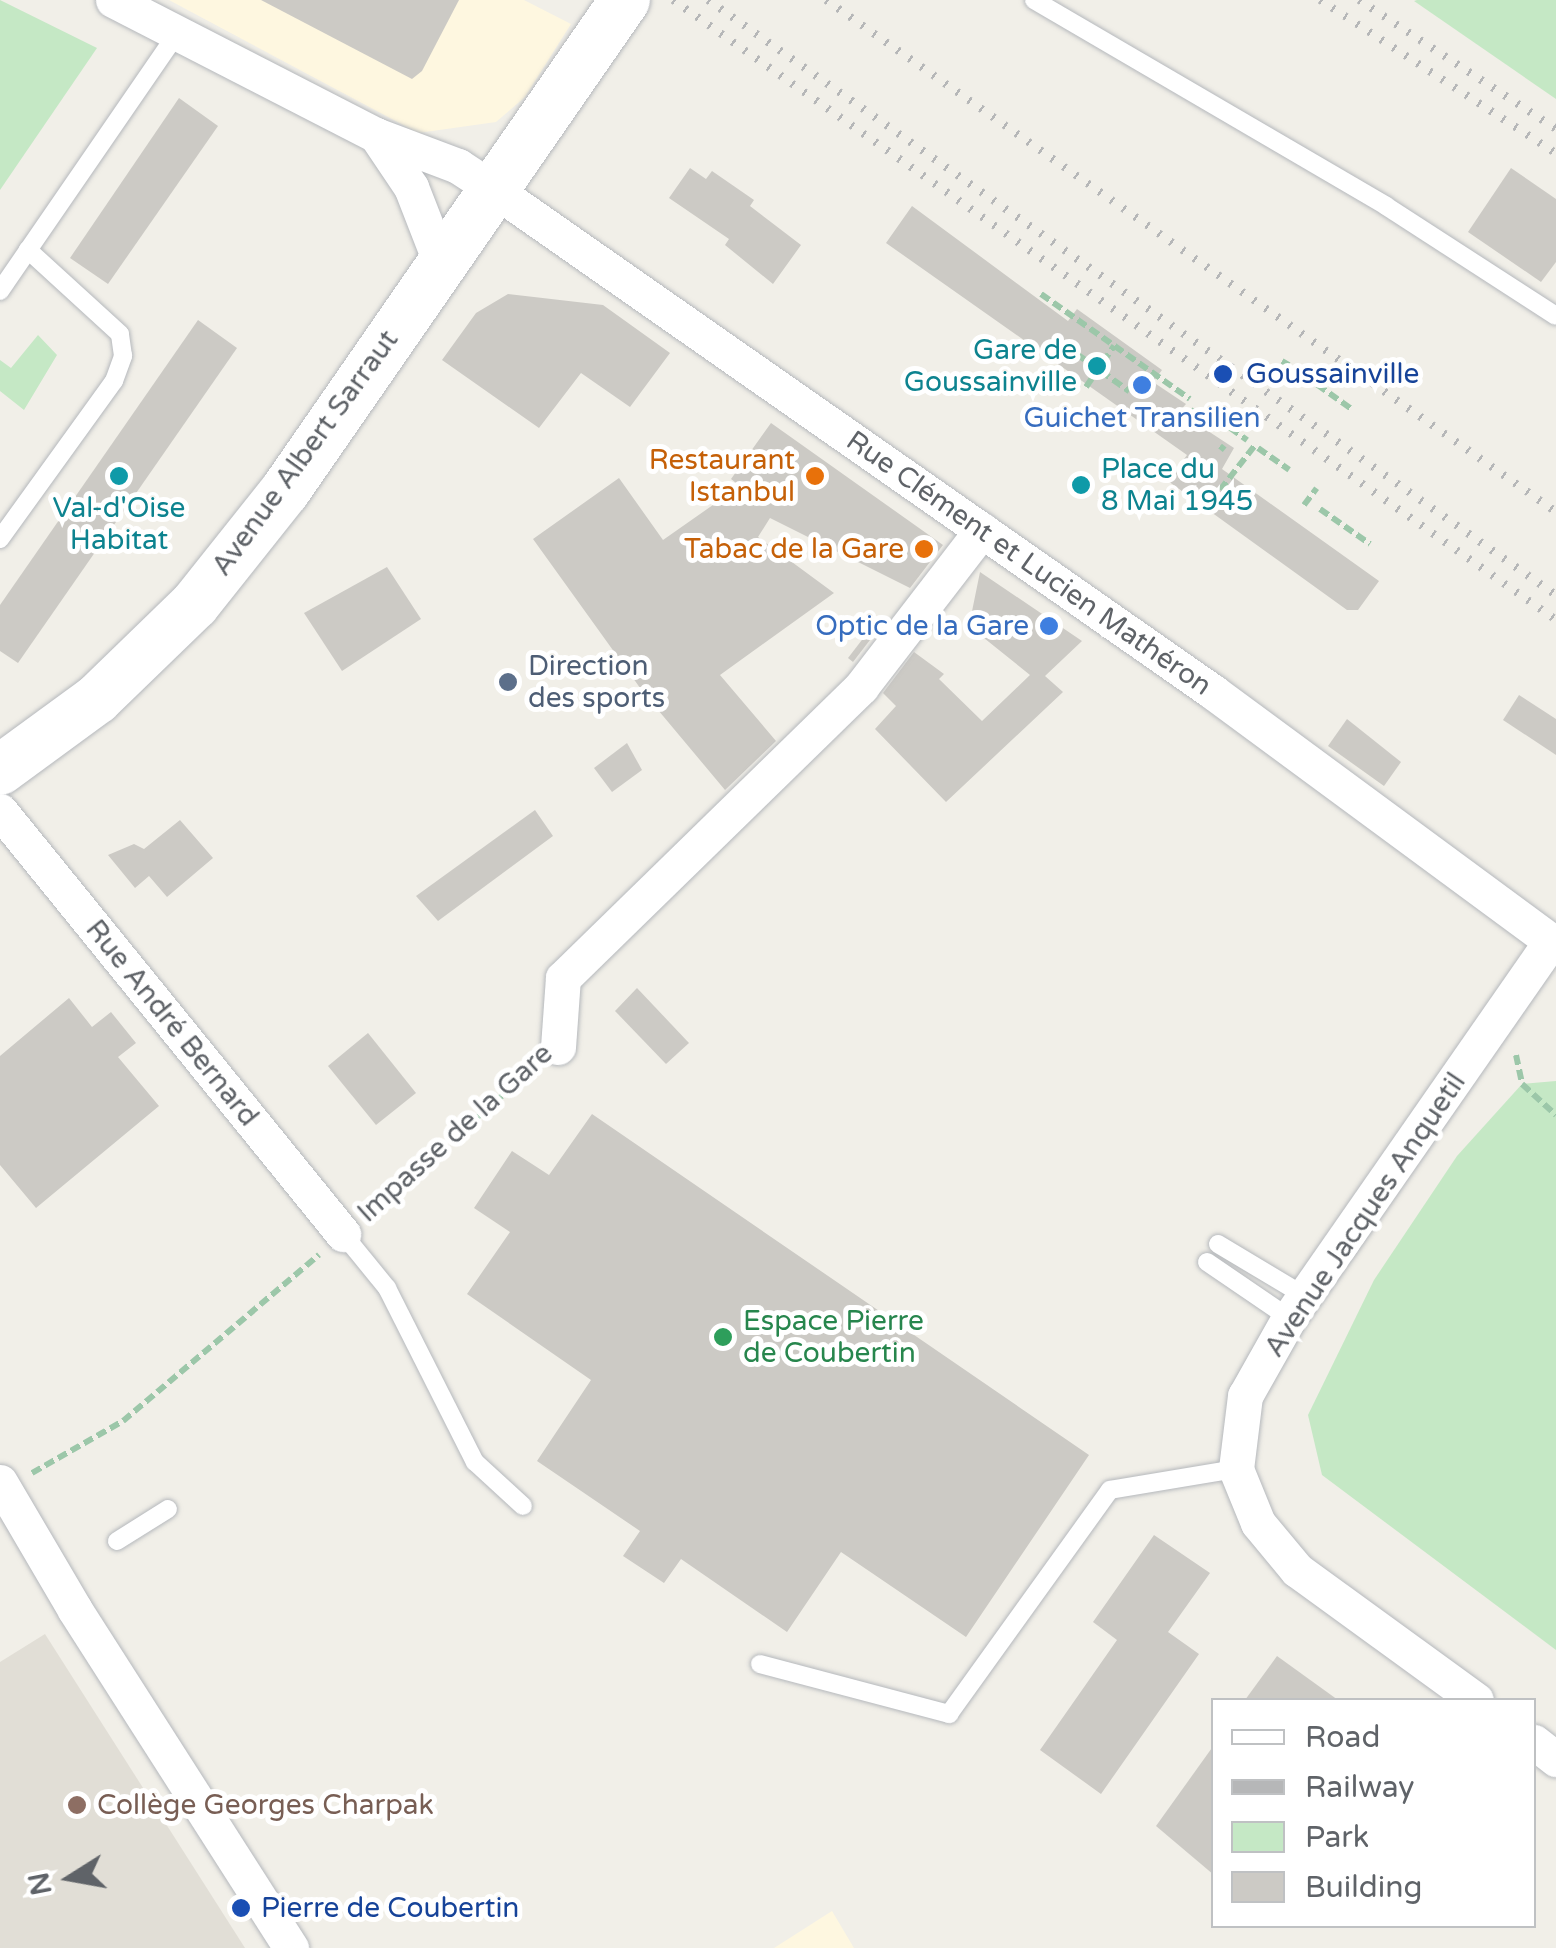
<!DOCTYPE html>
<html>
<head>
<meta charset="utf-8">
<style>
  body { margin:0 }
  #map { position:relative; width:1556px; height:1948px; overflow:hidden; background:#f1efe8; font-family:"Varela Round",sans-serif }
  div>[style] { position:absolute }
  .commercial>* { inset:0; background:#fef7e0 }
  .education>* { inset:0; background:#e1ded6 }
  .green>* { inset:0; background:#c5e8c5 }
  .building>* { inset:0; background:#cccac5 }
  .path>* { height:6px; margin-top:-3px; transform-origin:0; background:repeating-linear-gradient(90deg,#9cc7a9 0 10px,transparent 0 15px) }
  .roads { filter:drop-shadow(0 0 2px #b5b8bc) drop-shadow(0 0 2px #b5b8bc) }
  .lane>* { height:18px; margin:-9px; padding:0 9px; transform-origin:9px; border-radius:9px; background:#fff }
  .street>* { height:35px; margin:-17.5px; padding:0 17.5px; transform-origin:17.5px; border-radius:17.5px; background:#fff }
  .secondary>* { height:50px; margin:-25px; padding:0 25px; transform-origin:25px; border-radius:25px; background:#fff }
  .rail>* { height:8px; margin-top:-4px; transform-origin:0; background:repeating-linear-gradient(90deg,#b6b7b8 0 2.5px,transparent 0 14.5px) }
  .dots>* { width:28px; height:28px; translate:-50% -50%; box-sizing:border-box; border:5px solid #fff; border-radius:50% }
  span { translate:-50% -50%; white-space:nowrap; text-align:center; line-height:1.15; -webkit-text-stroke:10px #fff; paint-order:stroke }
  .culture-label { font-size:28px; color:#0d838f }
  .right { translate:-100% -50%; text-align:right }
  .left { translate:0 -50%; text-align:left }
  .transit-label { font-size:28px; color:#164399 }
  .shop-label { font-size:28px; color:#366cbe }
  .street-label { font-size:28px; color:#5f6368 }
  .food-label { font-size:28px; color:#c56008 }
  .service-label { font-size:28px; color:#4e5e75 }
  .leisure-label { font-size:28px; color:#27864d }
  .education-label { font-size:28px; color:#785e54 }
  .legend { position:absolute; left:1211px; top:1698px; width:325px; height:230px; box-sizing:border-box; background:#fff; border:2px solid #bfc1c3; margin:0; padding:12px 18px; list-style:none; font-size:30px; color:#5f6368 }
  .legend li { display:flex; align-items:center; gap:20px; height:50px }
  .legend b { width:50px; border:2px solid #bfc1c3 }
  .north { position:absolute; left:20px; top:1828px; width:100px; height:100px; -webkit-text-stroke:8px #fff; paint-order:stroke; rotate:259deg; font-size:28px; font-weight:700; line-height:40px; text-align:center; color:#5f6368 }
  .north::after { content:''; display:block; margin:auto; width:35px; height:45px; background:#5f6368; clip-path:polygon(50% 0,100% 100%,50% 72%,0 100%) }
</style>
</head>
<body>
<div id="map">
  <div class="commercial">
    <div style="clip-path:polygon(169px 0,524px 0,571px 24px,525px 97px,496px 122px,418px 133px)"></div>
    <div style="clip-path:polygon(832px 1911px,854px 1948px,774px 1948px)"></div>
  </div>
  <div class="education">
    <div style="clip-path:polygon(45px 1634px,245px 1948px,0 1948px,0 1662px)"></div>
  </div>
  <div class="green">
    <div style="clip-path:polygon(0 0,97px 48px,0 190px)"></div>
    <div style="clip-path:polygon(1556px 0,1556px 99px,1414px 1px,1417px 0)"></div>
    <div style="clip-path:polygon(38px 335px,57px 355px,24px 410px,0 391px,0 360px,11px 368px)"></div>
    <div style="clip-path:polygon(1556px 1081px,1556px 1650px,1322px 1475px,1308px 1415px,1374px 1280px,1457px 1156px,1522px 1084px)"></div>
  </div>
  <div class="building">
    <div style="clip-path:polygon(261px 0,459px 0,422px 71px,412px 79px)"></div>
    <div style="clip-path:polygon(179px 98px,218px 126px,108px 284px,70px 258px)"></div>
    <div style="clip-path:polygon(690px 168px,706px 179px,712px 171px,754px 200px,750px 206px,801px 245px,773px 284px,725px 245px,729px 239px,669px 198px)"></div>
    <div style="clip-path:polygon(1511px 168px,1556px 199px,1556px 262px,1541px 282px,1468px 232px)"></div>
    <div style="clip-path:polygon(912px 206px,1068px 321px,1077px 309px,1162px 370px,1153px 382px,1186px 404px,1179px 412px,1234px 448px,1222px 469px,1379px 581px,1358px 610px,1347px 610px,1168px 481px,1187px 455px,886px 243px)"></div>
    <div style="clip-path:polygon(508px 294px,603px 305px,670px 353px,630px 407px,581px 373px,539px 428px,442px 360px,476px 313px)"></div>
    <div style="clip-path:polygon(198px 320px,237px 348px,18px 663px,0 651px,0 605px)"></div>
    <div style="clip-path:polygon(771px 423px,943px 545px,910px 588px,770px 518px,758px 537px,834px 593px,720px 675px,776px 741px,725px 790px,643px 692px,533px 539px,619px 478px,663px 540px,740px 486px,731px 479px)"></div>
    <div style="clip-path:polygon(387px 567px,421px 619px,342px 671px,304px 613px)"></div>
    <div style="clip-path:polygon(980px 572px,1082px 641px,1045px 676px,1063px 692px,946px 802px,875px 729px,896px 706px,883px 693px,914px 652px,944px 674px,939px 679px,982px 721px,1030px 675px,969px 626px)"></div>
    <div style="clip-path:polygon(875px 623px,880px 627px,853px 662px,848px 658px)"></div>
    <div style="clip-path:polygon(1519px 695px,1556px 719px,1556px 755px,1503px 720px)"></div>
    <div style="clip-path:polygon(1347px 719px,1401px 762px,1384px 786px,1328px 746px)"></div>
    <div style="clip-path:polygon(627px 743px,642px 770px,612px 792px,594px 768px)"></div>
    <div style="clip-path:polygon(535px 810px,553px 836px,438px 921px,416px 896px)"></div>
    <div style="clip-path:polygon(180px 820px,213px 858px,167px 897px,149px 876px,135px 888px,108px 855px,134px 844px,144px 849px)"></div>
    <div style="clip-path:polygon(637px 988px,689px 1043px,666px 1064px,615px 1011px)"></div>
    <div style="clip-path:polygon(69px 998px,92px 1027px,111px 1012px,136px 1043px,118px 1057px,159px 1106px,36px 1208px,0 1165px,0 1056px)"></div>
    <div style="clip-path:polygon(368px 1033px,416px 1093px,376px 1125px,328px 1066px)"></div>
    <div style="clip-path:polygon(592px 1114px,1089px 1455px,966px 1637px,841px 1552px,787px 1632px,681px 1559px,664px 1583px,623px 1556px,640px 1531px,537px 1461px,591px 1380px,467px 1294px,510px 1232px,474px 1208px,512px 1151px,549px 1175px)"></div>
    <div style="clip-path:polygon(1154px 1535px,1210px 1573px,1168px 1632px,1199px 1654px,1101px 1794px,1040px 1750px,1117px 1640px,1093px 1622px)"></div>
    <div style="clip-path:polygon(1277px 1656px,1338px 1700px,1245px 1700px)"></div>
    <div style="clip-path:polygon(1214px 1745px,1214px 1875px,1156px 1826px)"></div>
  </div>
  <div class="path">
    <div style="left:1041px;top:294px;width:182px;rotate:35.2deg"></div>
    <div style="left:1064px;top:345px;width:80px;rotate:35.3deg"></div>
    <div style="left:1282px;top:361px;width:8px;rotate:30deg"></div>
    <div style="left:1305px;top:376px;width:59px;rotate:35.3deg"></div>
    <div style="left:1086px;top:387px;width:50px;rotate:-55.7deg"></div>
    <div style="left:1191px;top:414px;width:6px;rotate:-51deg"></div>
    <div style="left:1218px;top:419px;width:36px;rotate:36deg"></div>
    <div style="left:1220px;top:446px;width:6px;rotate:39deg"></div>
    <div style="left:1258px;top:448px;width:38px;rotate:35deg"></div>
    <div style="left:1220px;top:490px;width:58px;rotate:-52deg"></div>
    <div style="left:1304px;top:505px;width:21px;rotate:-53deg"></div>
    <div style="left:1320px;top:509px;width:61px;rotate:35deg"></div>
    <div style="left:1516px;top:1055px;width:30px;rotate:78deg"></div>
    <div style="left:1522px;top:1084px;width:46px;rotate:42.4deg"></div>
    <div style="left:370px;top:1211px;width:218px;rotate:-41.1deg"></div>
    <div style="left:32px;top:1473px;width:105px;rotate:-29.7deg"></div>
    <div style="left:123px;top:1421px;width:257px;rotate:-40.3deg"></div>
  </div>
  <div class="roads">
    <div class="lane">
      <div style="left:1034px;top:0;width:408px;rotate:30.3deg"></div>
      <div style="left:1386px;top:206px;width:202px;rotate:32.9deg"></div>
      <div style="left:0;top:291px;width:313px;rotate:-55.5deg"></div>
      <div style="left:0;top:539px;width:195px;rotate:-54.2deg"></div>
      <div style="left:114px;top:381px;width:27px;rotate:-70deg"></div>
      <div style="left:123px;top:356px;width:22px;rotate:-98deg"></div>
      <div style="left:120px;top:334px;width:125px;rotate:-137.6deg"></div>
      <div style="left:343px;top:1234px;width:70px;rotate:50.8deg"></div>
      <div style="left:387px;top:1288px;width:195px;rotate:63.2deg"></div>
      <div style="left:475px;top:1462px;width:65px;rotate:42.5deg"></div>
      <div style="left:1218px;top:1244px;width:101px;rotate:30.9deg"></div>
      <div style="left:1207px;top:1262px;width:99px;rotate:34.3deg"></div>
      <div style="left:117px;top:1541px;width:60px;rotate:-32.1deg"></div>
      <div style="left:760px;top:1664px;width:196px;rotate:14.8deg"></div>
      <div style="left:949px;top:1714px;width:276px;rotate:-54.3deg"></div>
      <div style="left:1110px;top:1490px;width:128px;rotate:-9.5deg"></div>
    </div>
    <div class="street">
      <div style="left:113px;top:0;width:296px;rotate:27.2deg"></div>
      <div style="left:376px;top:135px;width:88px;rotate:20.7deg"></div>
      <div style="left:458px;top:166px;width:45px;rotate:33.3deg"></div>
      <div style="left:496px;top:191px;width:875px;rotate:34.94deg"></div>
      <div style="left:1213px;top:692px;width:426px;rotate:36.4deg"></div>
      <div style="left:376px;top:135px;width:63px;rotate:56.1deg"></div>
      <div style="left:411px;top:187px;width:83px;rotate:68.7deg"></div>
      <div style="left:0;top:811px;width:545px;rotate:50.96deg"></div>
      <div style="left:558px;top:1047px;width:69px;rotate:-85.9deg"></div>
      <div style="left:563px;top:978px;width:417px;rotate:-44.3deg"></div>
      <div style="left:861px;top:687px;width:198px;rotate:-52.4deg"></div>
      <div style="left:0;top:1482px;width:148px;rotate:59.6deg"></div>
      <div style="left:75px;top:1610px;width:401px;rotate:57.4deg"></div>
      <div style="left:1476px;top:1700px;width:221px;rotate:-144deg"></div>
      <div style="left:1297px;top:1570px;width:61px;rotate:-129.7deg"></div>
      <div style="left:1258px;top:1523px;width:58px;rotate:-112.2deg"></div>
      <div style="left:1236px;top:1469px;width:74px;rotate:-83deg"></div>
      <div style="left:1245px;top:1396px;width:90px;rotate:-60.6deg"></div>
      <div style="left:1289px;top:1318px;width:459px;rotate:-55.2deg"></div>
      <div style="left:1534px;top:1742px;width:28px;rotate:38deg"></div>
    </div>
    <div class="secondary">
      <div style="left:0;top:770px;width:120px;rotate:-36.2deg"></div>
      <div style="left:97px;top:699px;width:136px;rotate:-44.1deg"></div>
      <div style="left:195px;top:604px;width:144px;rotate:-51.5deg"></div>
      <div style="left:285px;top:491px;width:597px;rotate:-55.3deg"></div>
    </div>
  </div>
  <div class="rail">
    <div style="left:673px;top:0;width:1079px;rotate:35.07deg"></div>
    <div style="left:708px;top:0;width:1036px;rotate:35.06deg"></div>
    <div style="left:826px;top:0;width:892px;rotate:35.04deg"></div>
    <div style="left:1320px;top:0;width:281px;rotate:33deg"></div>
    <div style="left:1359px;top:0;width:235px;rotate:33.2deg"></div>
  </div>
  <div class="dots">
    <div style="left:1097px;top:366px;background:#0f9aa8"></div>
    <div style="left:1223px;top:374px;background:#1a4fb4"></div>
    <div style="left:1142px;top:385px;background:#3f7fe0"></div>
    <div style="left:119px;top:476px;background:#0f9aa8"></div>
    <div style="left:815px;top:476px;background:#e8710a"></div>
    <div style="left:1081px;top:485px;background:#0f9aa8"></div>
    <div style="left:924px;top:549px;background:#e8710a"></div>
    <div style="left:1049px;top:626px;background:#3f7fe0"></div>
    <div style="left:508px;top:682px;background:#5c6f8a"></div>
    <div style="left:723px;top:1337px;background:#2e9e5b"></div>
    <div style="left:77px;top:1805px;background:#8d6e63"></div>
    <div style="left:241px;top:1908px;background:#1a4fb4"></div>
  </div>
  <div class="culture-label">
    <span class="right" style="left:1077px;top:366px">Gare de<br>Goussainville</span>
    <span class="left" style="left:1101px;top:485px">Place du<br>8 Mai 1945</span>
    <span style="left:119px;top:524px">Val-d'Oise<br>Habitat</span>
  </div>
  <div class="transit-label">
    <span class="left" style="left:1246px;top:374px">Goussainville</span>
    <span class="left" style="left:261px;top:1908px">Pierre de Coubertin</span>
  </div>
  <div class="shop-label">
    <span style="left:1142px;top:418px">Guichet Transilien</span>
    <span class="right" style="left:1029px;top:626px">Optic de la Gare</span>
  </div>
  <div class="street-label">
    <span style="left:305px;top:453px;rotate:-54deg">Avenue Albert Sarraut</span>
    <span style="left:1029px;top:563px;rotate:35deg">Rue Clément et Lucien Mathéron</span>
    <span style="left:172px;top:1023px;rotate:51deg">Rue André Bernard</span>
    <span style="left:455px;top:1133px;rotate:-42deg">Impasse de la Gare</span>
    <span style="left:1365px;top:1215px;rotate:-56deg">Avenue Jacques Anquetil</span>
  </div>
  <div class="food-label">
    <span class="right" style="left:795px;top:476px">Restaurant<br>Istanbul</span>
    <span class="right" style="left:904px;top:549px">Tabac de la Gare</span>
  </div>
  <div class="service-label">
    <span class="left" style="left:528px;top:682px">Direction<br>des sports</span>
  </div>
  <div class="leisure-label">
    <span class="left" style="left:743px;top:1337px">Espace Pierre<br>de Coubertin</span>
  </div>
  <div class="education-label">
    <span class="left" style="left:97px;top:1805px">Collège Georges Charpak</span>
  </div>
  <ul class="legend">
  <li><b style="height:12px;background:#fff"></b>Road</li>
  <li><b style="height:12px;background:#b6b7b8"></b>Railway</li>
  <li><b style="height:28px;background:#c5e8c5"></b>Park</li>
  <li><b style="height:28px;background:#cccac5"></b>Building</li>
  </ul>
  <div class="north">N</div>
</div>
</body>
</html>
